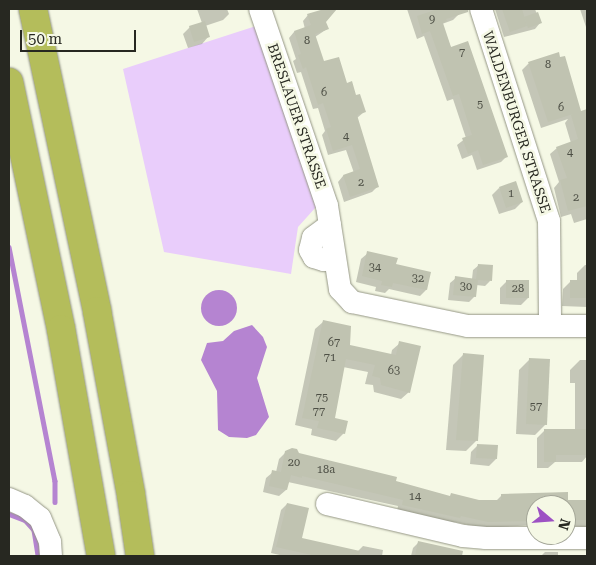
<!DOCTYPE html>
<html>
<head>
<meta charset="utf-8">
<style>
  body { margin:0 }
  #map { position:relative; width:596px; height:565px; overflow:hidden; background:#f5f8e5; font-family:"Roboto Serif",serif }
  div>[style] { position:absolute }
  .green>* { inset:0; background:#e9cdfb }
  .water>* { inset:0; background:#b584d1 }
  .round { border-radius:50% }
  .shadow>* { inset:0; background:#0003 }
  .stream>* { height:4.5px; margin:-2.25px; padding:0 2.25px; transform-origin:2.25px; border-radius:2.25px; background:#b584d1 }
  .building>* { inset:0; background:#c0c3b1 }
  .roads { filter:drop-shadow(0 0 1px #959786) drop-shadow(0 0 1px #959786) }
  .minor>* { height:22px; margin:-11px; padding:0 11px; transform-origin:11px; border-radius:11px; background:#fff }
  .highway>* { height:28px; margin:-14px; padding:0 14px; transform-origin:14px; border-radius:14px; background:#b4bd5b }
  span { translate:-50% -50%; white-space:nowrap; text-align:center; line-height:1.15; -webkit-text-stroke:5px #f5f8e5; paint-order:stroke }
  .number-label { font-size:11px; color:#4d4f45 }
  .number-label span { -webkit-text-stroke-width:0 }
  .street-label { font-size:14px; color:#272821 }
  .frame { position:absolute; inset:0; border:10px solid #272821; pointer-events:none }
  .north { position:absolute; left:526px; top:495px; width:50px; height:50px; box-sizing:border-box; background:#f5f8e5; border:1px solid #a3a597; border-radius:50%; rotate:108deg; font-size:14px; font-weight:700; line-height:20px; text-align:center; color:#272821 }
  .north::after { content:''; display:block; margin:auto; width:18px; height:22px; background:#9d51c3; clip-path:polygon(50% 0,100% 100%,50% 72%,0 100%) }
  .scale { position:absolute; left:20px; top:30px; width:116px; height:22px; box-sizing:border-box; border:2px solid #272821; border-top:0; padding-left:6px; font-size:15px; line-height:18px; white-space:nowrap; color:#272821; -webkit-text-stroke:4px #f5f8e5; paint-order:stroke }
</style>
</head>
<body>
<div id="map">
  <div class="green">
    <div style="clip-path:polygon(256px 26px,316px 207px,298px 227px,291px 274px,164px 252px,123px 69px)"></div>
  </div>
  <div class="water">
    <div class="round" style="left:201px;top:290px;width:36px;height:36px"></div>
    <div style="clip-path:polygon(252px 325px,263px 337px,267px 347px,257px 378px,269px 417px,256px 435px,247px 438px,229px 437px,218px 430px,217px 391px,201px 360px,207px 343px,223px 341px,234px 331px)"></div>
  </div>
  <div class="shadow">
    <div style="clip-path:polygon(197px 9px,227px 9px,229px 14px,223px 20px,205px 26px,208px 37px,202px 44px,188px 48px,183px 34px,190px 27px,202px 23px)"></div>
    <div style="clip-path:polygon(328px 9px,335px 9px,325px 22px,327px 29px,315px 37px,323px 63px,346px 84px,364px 112px,357px 118px,377px 187px,372px 192px,344px 202px,338px 182px,343px 176px,354px 173px,346px 150px,328px 155px,322px 135px,325px 131px,318px 108px,313px 109px,301px 72px,297px 73px,293px 61px,296px 59px,289px 38px,294px 32px,305px 29px,303px 21px,308px 15px)"></div>
    <div style="clip-path:polygon(407px 9px,457px 9px,459px 14px,453px 20px,442px 24px,451px 48px,506px 157px,501px 162px,477px 170px,472px 155px,462px 159px,457px 145px,466px 138px,453px 99px,447px 101px,424px 36px,417px 39px)"></div>
    <div style="clip-path:polygon(495px 9px,535px 9px,540px 23px,535px 29px,504px 37px)"></div>
    <div style="clip-path:polygon(580px 9px,587px 9px,587px 30px)"></div>
    <div style="clip-path:polygon(558px 54px,580px 113px,587px 110px,587px 219px,574px 223px,571px 214px,561px 217px,554px 188px,559px 182px,550px 154px,557px 148px,571px 143px,565px 123px,568px 119px,541px 128px,522px 70px,528px 64px)"></div>
    <div style="clip-path:polygon(499px 188px,522px 202px,515px 209px,499px 214px,492px 195px)"></div>
    <div style="clip-path:polygon(368px 253px,395px 265px,430px 273px,426px 290px,420px 296px,389px 289px,385px 293px,375px 291px,376px 287px,356px 282px,361px 259px)"></div>
    <div style="clip-path:polygon(479px 265px,490px 281px,485px 286px,476px 285px,475px 296px,469px 302px,448px 300px,450px 283px,456px 278px,472px 279px,473px 270px)"></div>
    <div style="clip-path:polygon(585px 265px,587px 265px,587px 307px,562px 306px,563px 289px,571px 281px,577px 281px,577px 273px)"></div>
    <div style="clip-path:polygon(507px 281px,528px 298px,521px 305px,500px 304px,500px 288px)"></div>
    <div style="clip-path:polygon(323px 322px,348px 346px,391px 355px,392px 350px,400px 343px,409px 392px,401px 399px,374px 392px,373px 385px,365px 384px,368px 372px,343px 367px,334px 419px,344px 433px,336px 441px,311px 435px,312px 429px,295px 425px,315px 329px)"></div>
    <div style="clip-path:polygon(463px 355px,476px 441px,466px 451px,446px 450px,453px 365px)"></div>
    <div style="clip-path:polygon(529px 360px,546px 424px,535px 435px,516px 434px,519px 370px)"></div>
    <div style="clip-path:polygon(580px 360px,587px 360px,587px 456px,582px 462px,555px 462px,548px 468px,537px 468px,537px 438px,544px 431px,575px 431px,575px 383px,570px 383px,570px 370px)"></div>
    <div style="clip-path:polygon(478px 445px,496px 459px,489px 466px,470px 464px,471px 452px)"></div>
    <div style="clip-path:polygon(286px 452px,298px 454px,450px 497px,479px 502px,496px 501px,501px 496px,587px 501px,587px 527px,566px 526px,566px 505px,536px 505px,536px 525px,481px 528px,455px 522px,453px 524px,397px 511px,398px 506px,288px 482px,286px 490px,279px 496px,263px 492px,266px 478px,273px 472px,276px 472px,279px 459px)"></div>
    <div style="clip-path:polygon(287px 504px,300px 539px,357px 552px,363px 546px,383px 550px,382px 556px,284px 556px,271px 553px,281px 510px)"></div>
    <div style="clip-path:polygon(419px 542px,442px 548px,440px 556px,411px 556px,413px 548px)"></div>
    <div style="clip-path:polygon(545px 552px,558px 552px,558px 556px,541px 556px)"></div>
  </div>
  <div class="stream">
    <div style="left:9px;top:247px;width:238px;rotate:78.9deg"></div>
    <div style="left:55px;top:481px;width:21px;rotate:90deg"></div>
    <div style="left:9px;top:514px;width:17px;rotate:21deg"></div>
    <div style="left:25px;top:520px;width:13px;rotate:48deg"></div>
    <div style="left:34px;top:530px;width:26px;rotate:81deg"></div>
  </div>
  <div class="building">
    <div style="clip-path:polygon(324px 9px,337px 9px,326px 22px,329px 29px,315px 34px,324px 61px,339px 57px,347px 83px,352px 81px,356px 95px,360px 94px,366px 112px,357px 115px,379px 187px,350px 197px,343px 175px,360px 169px,352px 145px,333px 151px,326px 129px,331px 127px,323px 103px,318px 105px,306px 67px,303px 69px,298px 55px,301px 54px,294px 31px,311px 25px,307px 14px)"></div>
    <div style="clip-path:polygon(438px 9px,468px 9px,468px 12px,446px 19px,447px 21px,443px 23px,451px 47px,468px 41px,508px 157px,483px 165px,478px 150px,468px 154px,462px 138px,472px 135px,459px 94px,453px 96px,430px 31px,422px 34px,417px 16px)"></div>
    <div style="clip-path:polygon(502px 9px,522px 9px,527px 26px,510px 32px)"></div>
    <div style="clip-path:polygon(538px 12px,542px 23px,528px 28px,524px 17px)"></div>
    <div style="clip-path:polygon(205px 21px,210px 37px,194px 42px,189px 26px)"></div>
    <div style="clip-path:polygon(559px 52px,560px 57px,565px 56px,581px 111px,587px 109px,587px 206px,568px 211px,560px 180px,567px 178px,556px 147px,578px 139px,571px 115px,573px 114px,548px 122px,528px 62px)"></div>
    <div style="clip-path:polygon(516px 181px,523px 202px,506px 208px,499px 187px)"></div>
    <div style="clip-path:polygon(367px 251px,398px 258px,396px 264px,431px 272px,427px 290px,393px 283px,392px 287px,381px 285px,382px 281px,362px 276px)"></div>
    <div style="clip-path:polygon(478px 264px,493px 265px,492px 281px,478px 280px,476px 297px,453px 295px,455px 276px,476px 279px)"></div>
    <div style="clip-path:polygon(506px 280px,529px 280px,529px 298px,506px 298px)"></div>
    <div style="clip-path:polygon(570px 280px,587px 280px,587px 298px,570px 298px)"></div>
    <div style="clip-path:polygon(323px 320px,351px 326px,350px 345px,396px 355px,399px 341px,421px 346px,410px 393px,381px 385px,380px 378px,372px 376px,375px 365px,346px 359px,335px 418px,348px 421px,345px 434px,317px 428px,319px 421px,302px 418px)"></div>
    <div style="clip-path:polygon(463px 353px,484px 355px,478px 441px,456px 440px)"></div>
    <div style="clip-path:polygon(529px 358px,550px 359px,547px 425px,526px 424px)"></div>
    <div style="clip-path:polygon(544px 429px,587px 429px,587px 455px,556px 455px,556px 462px,544px 462px)"></div>
    <div style="clip-path:polygon(477px 444px,498px 445px,497px 459px,476px 458px)"></div>
    <div style="clip-path:polygon(292px 448px,297px 449px,299px 453px,397px 477px,396px 481px,450px 496px,451px 493px,479px 500px,501px 500px,501px 494px,568px 492px,568px 500px,586px 500px,587px 520px,566px 520px,566px 505px,536px 505px,536px 519px,530px 519px,530px 521px,488px 522px,461px 516px,460px 518px,402px 505px,403px 500px,302px 476px,302px 478px,291px 475px,287px 490px,269px 486px,272px 470px,281px 472px,285px 451px)"></div>
    <div style="clip-path:polygon(287px 503px,309px 508px,302px 538px,360px 551px,359px 556px,316px 556px,276px 547px)"></div>
    <div style="clip-path:polygon(418px 541px,463px 551px,462px 556px,415px 556px)"></div>
  </div>
  <div class="roads">
    <div class="minor">
      <div style="left:260px;top:9px;width:208px;rotate:71.2deg"></div>
      <div style="left:327px;top:206px;width:84px;rotate:81.1deg"></div>
      <div style="left:340px;top:289px;width:18px;rotate:47deg"></div>
      <div style="left:352px;top:302px;width:118px;rotate:11.7deg"></div>
      <div style="left:468px;top:326px;width:119px"></div>
      <div style="left:481px;top:9px;width:223px;rotate:72.2deg"></div>
      <div style="left:549px;top:221px;width:104px;rotate:89.4deg"></div>
      <div style="left:330px;top:225px;width:21px;rotate:143deg"></div>
      <div style="left:313px;top:238px;width:12px;rotate:104deg"></div>
      <div style="left:310px;top:250px;width:8px;rotate:60deg"></div>
      <div style="left:314px;top:257px;width:10px;rotate:17deg"></div>
      <div style="left:324px;top:260px;width:11px;rotate:-27deg"></div>
      <div style="left:9px;top:499px;width:17px;rotate:24deg"></div>
      <div style="left:25px;top:506px;width:19px;rotate:39deg"></div>
      <div style="left:40px;top:518px;width:26px;rotate:67deg"></div>
      <div style="left:50px;top:542px;width:14px;rotate:86deg"></div>
      <div style="left:327px;top:504px;width:140px;rotate:13.2deg"></div>
      <div style="left:463px;top:536px;width:23px;rotate:5deg"></div>
      <div style="left:486px;top:538px;width:101px"></div>
    </div>
    <div class="highway">
      <div style="left:33px;top:9px;width:309px;rotate:78deg"></div>
      <div style="left:97px;top:311px;width:187px;rotate:79.5deg"></div>
      <div style="left:131px;top:495px;width:62px;rotate:81.6deg"></div>
      <div style="left:9px;top:82px;width:252px;rotate:78.1deg"></div>
      <div style="left:61px;top:329px;width:230px;rotate:80deg"></div>
    </div>
  </div>
  <div class="number-label">
    <span style="left:432px;top:20px">9</span>
    <span style="left:307px;top:41px">8</span>
    <span style="left:462px;top:53px">7</span>
    <span style="left:548px;top:65px">8</span>
    <span style="left:324px;top:93px">6</span>
    <span style="left:480px;top:105px">5</span>
    <span style="left:561px;top:108px">6</span>
    <span style="left:346px;top:137px">4</span>
    <span style="left:570px;top:153px">4</span>
    <span style="left:361px;top:183px">2</span>
    <span style="left:511px;top:194px">1</span>
    <span style="left:576px;top:198px">2</span>
    <span style="left:375px;top:268px">34</span>
    <span style="left:418px;top:279px">32</span>
    <span style="left:466px;top:287px">30</span>
    <span style="left:518px;top:289px">28</span>
    <span style="left:334px;top:343px">67</span>
    <span style="left:330px;top:358px">71</span>
    <span style="left:394px;top:371px">63</span>
    <span style="left:322px;top:398px">75</span>
    <span style="left:536px;top:407px">57</span>
    <span style="left:319px;top:412px">77</span>
    <span style="left:294px;top:463px">20</span>
    <span style="left:326px;top:470px">18a</span>
    <span style="left:415px;top:497px">14</span>
  </div>
  <div class="street-label">
    <span style="left:297px;top:116px;rotate:71deg">BRESLAUER STRASSE</span>
    <span style="left:517px;top:122px;rotate:72deg">WALDENBURGER STRASSE</span>
  </div>
  <div class="frame"></div>
  <div class="north">N</div>
  <div class="scale">50 m</div>
</div>
</body>
</html>
